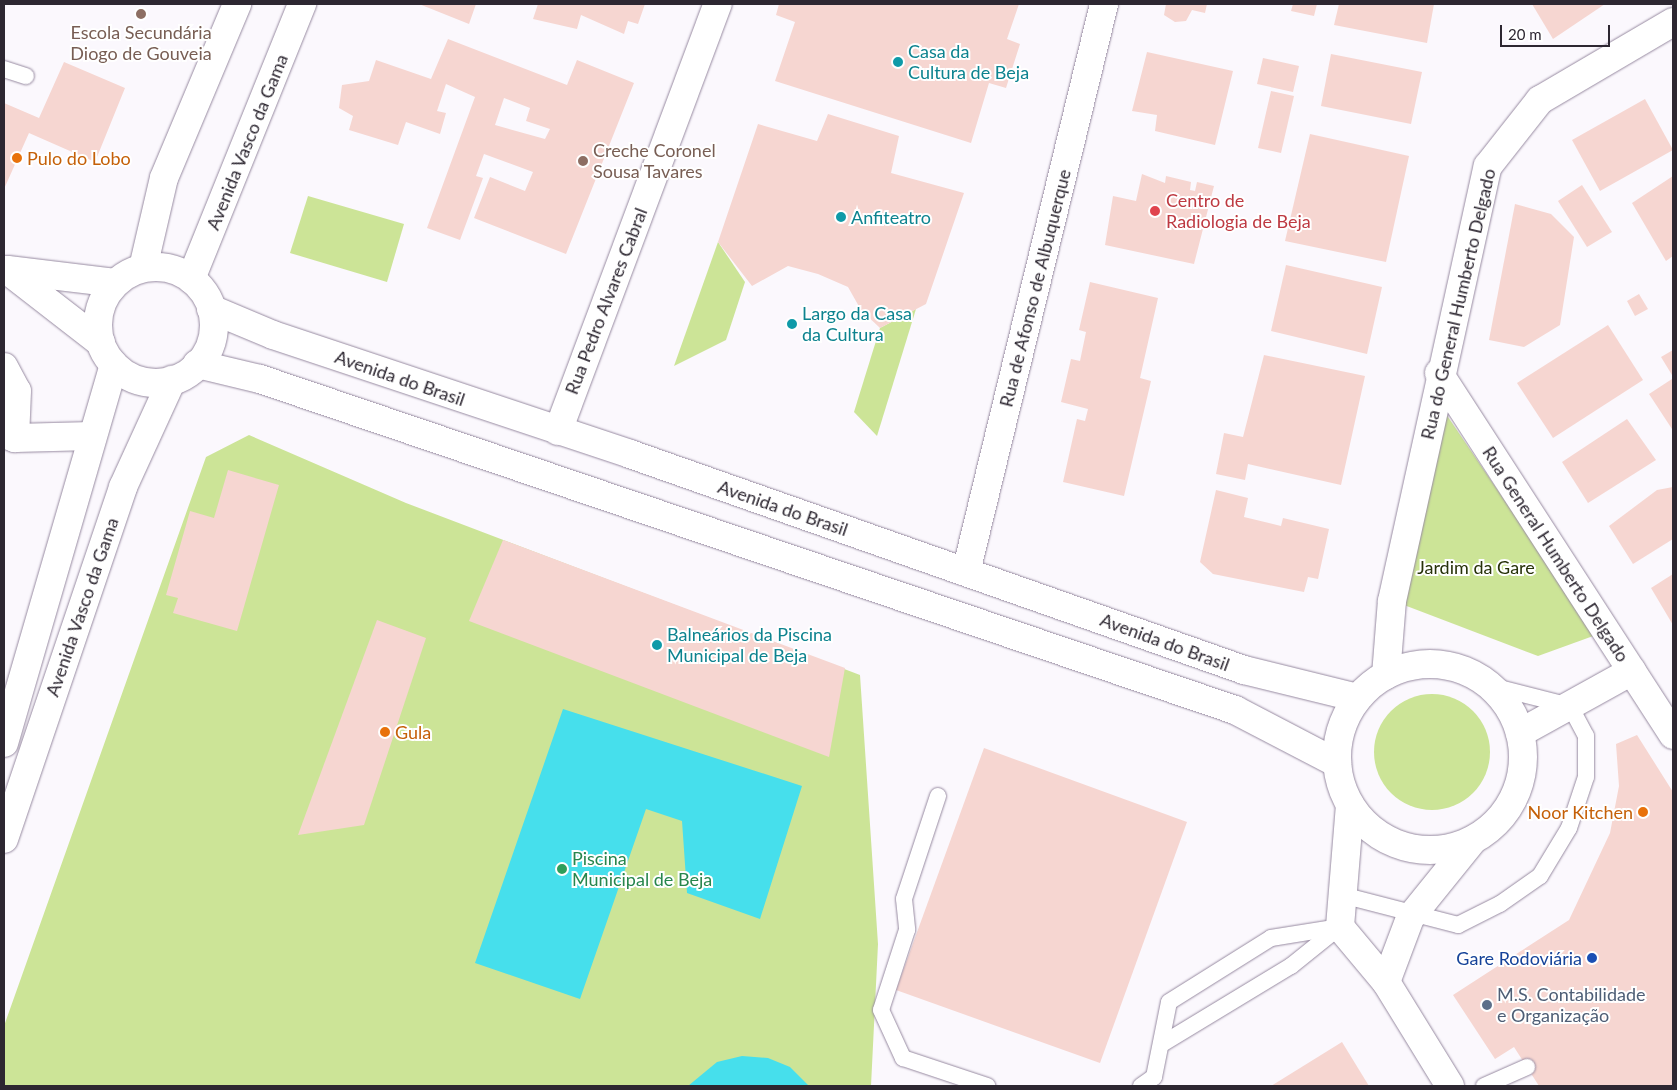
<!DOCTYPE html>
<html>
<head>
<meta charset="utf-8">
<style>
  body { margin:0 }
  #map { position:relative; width:1677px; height:1090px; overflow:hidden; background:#fbf8fd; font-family:Lato,sans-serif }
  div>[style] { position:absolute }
  .green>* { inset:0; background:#cce497 }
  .round { border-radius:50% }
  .water>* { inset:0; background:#46dfec }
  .building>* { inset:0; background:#f6d6d1 }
  .roads { filter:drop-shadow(0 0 1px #978aa1) drop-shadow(0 0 1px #978aa1) }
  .lane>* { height:16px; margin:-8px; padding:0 8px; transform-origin:8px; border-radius:8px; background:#fff }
  .street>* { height:28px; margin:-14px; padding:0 14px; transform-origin:14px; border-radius:14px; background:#fff }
  .street>.ring { margin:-14px; padding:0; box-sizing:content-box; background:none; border:28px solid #fff; border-radius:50% }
  .dots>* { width:14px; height:14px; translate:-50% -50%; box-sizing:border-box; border:2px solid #fff; border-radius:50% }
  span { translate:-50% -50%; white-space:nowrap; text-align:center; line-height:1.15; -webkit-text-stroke:4px #fff; paint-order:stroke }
  .education-label { font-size:18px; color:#785e54 }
  .left { translate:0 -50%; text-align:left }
  .culture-label { font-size:18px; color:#0d838f }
  .street-label { font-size:18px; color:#2d2731 }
  .food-label { font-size:18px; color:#c56008 }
  .right { translate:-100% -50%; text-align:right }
  .health-label { font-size:18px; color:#be3a42 }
  .park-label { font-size:18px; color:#273209 }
  .leisure-label { font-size:18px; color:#27864d }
  .transit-label { font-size:18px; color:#164399 }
  .service-label { font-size:18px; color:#4e5e75 }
  .frame { position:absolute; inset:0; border:5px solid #2d2731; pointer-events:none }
  .scale { position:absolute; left:1500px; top:25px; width:110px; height:22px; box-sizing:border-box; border:2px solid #2d2731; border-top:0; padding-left:6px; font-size:15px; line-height:18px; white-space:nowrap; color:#2d2731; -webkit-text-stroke:4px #fff; paint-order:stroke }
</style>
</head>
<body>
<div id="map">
  <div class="green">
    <div style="clip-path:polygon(308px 196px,404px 224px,387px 282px,290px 253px)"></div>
    <div style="clip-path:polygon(718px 242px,745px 282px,726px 340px,674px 366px)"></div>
    <div style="clip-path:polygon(916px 309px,877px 436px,854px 412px,880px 328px)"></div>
    <div style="clip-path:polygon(1446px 414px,1596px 635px,1538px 656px,1404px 605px)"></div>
    <div style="clip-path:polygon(249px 435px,406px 503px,860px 675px,878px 944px,871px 1086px,4px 1086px,4px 1026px,206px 457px)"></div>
    <div class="round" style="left:1374px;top:694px;width:116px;height:116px"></div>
  </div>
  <div class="water">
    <div style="clip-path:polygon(563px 709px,802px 786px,760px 919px,687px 893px,682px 821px,646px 809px,580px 999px,475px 963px)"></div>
    <div style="clip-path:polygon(742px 1056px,768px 1058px,790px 1067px,809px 1086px,688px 1086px,717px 1062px)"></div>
  </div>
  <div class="building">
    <div style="clip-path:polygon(419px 4px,476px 4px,469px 24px)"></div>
    <div style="clip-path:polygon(538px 4px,645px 4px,638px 24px,628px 21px,624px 34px,581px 15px,577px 29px,533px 19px)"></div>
    <div style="clip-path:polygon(779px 4px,1019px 4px,1007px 39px,1020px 44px,1006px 88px,989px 83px,971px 143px,775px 81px,795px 22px,776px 15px)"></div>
    <div style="clip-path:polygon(1166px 4px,1207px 4px,1205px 13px,1192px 10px,1186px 21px,1175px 22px,1164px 15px)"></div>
    <div style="clip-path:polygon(1293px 4px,1317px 4px,1314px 16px,1291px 11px)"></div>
    <div style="clip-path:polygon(1339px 4px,1434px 4px,1427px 43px,1334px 25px)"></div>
    <div style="clip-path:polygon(1532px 4px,1605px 4px,1553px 39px)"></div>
    <div style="clip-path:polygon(evenodd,448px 39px,567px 85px,577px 60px,634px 83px,566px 254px,474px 218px,490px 177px,525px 191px,533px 172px,484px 154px,476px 176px,483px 178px,460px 240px,427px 228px,475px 97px,446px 84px,437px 111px,446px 113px,440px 134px,406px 122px,398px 145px,349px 130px,353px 116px,339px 108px,342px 85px,369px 81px,376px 60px,431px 79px,448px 39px,504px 98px,530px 108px,526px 121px,550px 129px,545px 139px,495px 125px,504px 98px)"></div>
    <div style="clip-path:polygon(1147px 52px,1233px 71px,1215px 145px,1155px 131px,1157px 115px,1132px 111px)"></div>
    <div style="clip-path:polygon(1331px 54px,1422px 72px,1411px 124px,1321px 106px)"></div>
    <div style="clip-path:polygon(1263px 58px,1299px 66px,1293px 92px,1257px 84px)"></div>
    <div style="clip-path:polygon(64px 62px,125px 88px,95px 162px,29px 133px,4px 189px,4px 103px,39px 118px)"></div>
    <div style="clip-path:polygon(1271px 91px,1294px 96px,1281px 153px,1258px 148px)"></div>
    <div style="clip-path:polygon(1645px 99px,1673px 150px,1600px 191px,1572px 140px)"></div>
    <div style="clip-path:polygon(828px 114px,899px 136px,891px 173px,964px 193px,926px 304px,880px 328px,861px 310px,848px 287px,818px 274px,788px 266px,752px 286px,718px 242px,758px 124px,817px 141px)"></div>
    <div style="clip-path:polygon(1310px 134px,1409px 156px,1386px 262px,1285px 241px)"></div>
    <div style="clip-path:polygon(1142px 174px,1165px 183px,1166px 176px,1191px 182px,1190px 190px,1195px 191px,1197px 182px,1214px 186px,1194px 264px,1105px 245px,1113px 196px,1136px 201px)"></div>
    <div style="clip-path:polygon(1673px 176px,1673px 256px,1666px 261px,1632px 203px)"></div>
    <div style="clip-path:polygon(1582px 185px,1612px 232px,1587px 247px,1558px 201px)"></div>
    <div style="clip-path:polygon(1515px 204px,1551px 214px,1574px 237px,1560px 325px,1524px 347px,1489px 340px)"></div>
    <div style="clip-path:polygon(1286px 265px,1382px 287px,1367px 354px,1271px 331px)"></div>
    <div style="clip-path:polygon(1090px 282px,1158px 298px,1140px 378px,1151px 381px,1124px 496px,1063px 482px,1077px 419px,1085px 421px,1088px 409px,1061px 402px,1071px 359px,1080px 361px,1086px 332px,1079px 330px)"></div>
    <div style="clip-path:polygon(1639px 294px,1648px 309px,1635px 316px,1627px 301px)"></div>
    <div style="clip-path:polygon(1608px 325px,1643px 380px,1553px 438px,1517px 383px)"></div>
    <div style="clip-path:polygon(1673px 350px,1673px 374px,1672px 375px,1661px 357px)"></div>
    <div style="clip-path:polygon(1264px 355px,1365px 376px,1341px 485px,1248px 464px,1245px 480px,1216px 474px,1224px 433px,1243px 437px)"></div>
    <div style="clip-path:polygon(1672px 379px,1673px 428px,1672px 429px,1649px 394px)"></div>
    <div style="clip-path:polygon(1627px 419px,1656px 460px,1588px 503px,1562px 462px)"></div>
    <div style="clip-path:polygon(228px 470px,279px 485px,237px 631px,173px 613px,178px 598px,166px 595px,190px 511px,214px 518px)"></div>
    <div style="clip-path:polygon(1673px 487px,1673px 539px,1633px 564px,1609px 526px,1657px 490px)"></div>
    <div style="clip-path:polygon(1216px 490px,1248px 498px,1244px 517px,1281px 526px,1283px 518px,1329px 529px,1318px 579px,1308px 577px,1304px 592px,1213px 574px,1200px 562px)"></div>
    <div style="clip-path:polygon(503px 540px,845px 668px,829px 757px,469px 621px)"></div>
    <div style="clip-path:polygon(1673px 574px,1673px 625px,1651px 588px)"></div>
    <div style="clip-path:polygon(377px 620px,426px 638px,364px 825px,298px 835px)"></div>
    <div style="clip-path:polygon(1637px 735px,1673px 792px,1673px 1086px,1539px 1086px,1514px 1047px,1495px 1059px,1453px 995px,1569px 920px,1610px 833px,1619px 786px,1616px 744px)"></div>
    <div style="clip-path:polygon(984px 748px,1187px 822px,1100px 1063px,896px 990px)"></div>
    <div style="clip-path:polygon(1342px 1042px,1369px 1086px,1271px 1086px)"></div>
  </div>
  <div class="roads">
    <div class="lane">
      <div style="left:4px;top:69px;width:23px;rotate:18deg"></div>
      <div style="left:938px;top:796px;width:108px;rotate:108.3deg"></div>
      <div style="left:904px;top:899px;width:31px;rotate:84deg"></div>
      <div style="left:907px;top:930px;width:84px;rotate:108deg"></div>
      <div style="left:881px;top:1010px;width:53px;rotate:65.4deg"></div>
      <div style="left:903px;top:1058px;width:89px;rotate:18.4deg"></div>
      <div style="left:1342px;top:895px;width:120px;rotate:14.5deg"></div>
      <div style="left:1458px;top:925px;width:47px;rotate:-26.6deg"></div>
      <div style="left:1500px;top:904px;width:49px;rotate:-35deg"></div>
      <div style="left:1540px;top:876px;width:56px;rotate:-58.9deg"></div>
      <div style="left:1569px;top:828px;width:54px;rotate:-71.6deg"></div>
      <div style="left:1586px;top:777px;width:41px;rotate:-90deg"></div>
      <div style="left:1586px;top:736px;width:34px;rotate:-118deg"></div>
      <div style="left:1570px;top:706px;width:81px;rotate:-165.8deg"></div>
      <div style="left:1162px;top:1044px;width:151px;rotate:-31.2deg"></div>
      <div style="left:1291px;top:966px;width:59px;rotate:-38.8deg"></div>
      <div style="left:1141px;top:1086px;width:16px;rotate:-35deg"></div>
      <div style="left:1154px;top:1077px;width:76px;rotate:-78.7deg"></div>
      <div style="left:1169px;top:1002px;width:120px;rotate:-32.1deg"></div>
      <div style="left:1271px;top:938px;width:70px;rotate:-9.1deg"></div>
      <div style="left:1484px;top:1086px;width:47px;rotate:-23.8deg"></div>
    </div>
    <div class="street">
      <div class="ring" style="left:98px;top:267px;width:88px;height:88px"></div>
      <div style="left:143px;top:268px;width:92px;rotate:-76.9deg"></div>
      <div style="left:164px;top:178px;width:189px;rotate:-67.2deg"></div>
      <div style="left:7px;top:270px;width:119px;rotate:37.8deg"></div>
      <div style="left:8px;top:270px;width:108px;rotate:6.9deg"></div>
      <div style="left:191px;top:279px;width:297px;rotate:-68deg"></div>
      <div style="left:211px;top:309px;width:67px;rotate:22.8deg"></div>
      <div style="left:273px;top:335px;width:376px;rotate:18.4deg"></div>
      <div style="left:630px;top:454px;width:651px;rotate:19.38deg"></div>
      <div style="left:1244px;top:670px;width:117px;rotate:13.8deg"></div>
      <div style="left:197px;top:364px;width:65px;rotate:13.4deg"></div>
      <div style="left:260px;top:379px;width:1030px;rotate:18.75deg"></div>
      <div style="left:1235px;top:710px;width:115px;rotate:27.5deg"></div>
      <div style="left:4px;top:367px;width:27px;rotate:62deg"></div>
      <div style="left:17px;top:391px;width:47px;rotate:92.4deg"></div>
      <div style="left:1439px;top:373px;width:431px;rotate:57.1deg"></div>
      <div style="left:558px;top:431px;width:456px;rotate:-69.5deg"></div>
      <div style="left:4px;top:434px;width:12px;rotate:20deg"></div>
      <div style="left:15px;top:438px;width:77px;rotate:-1.5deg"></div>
      <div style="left:966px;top:572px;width:585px;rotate:-76.34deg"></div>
      <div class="ring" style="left:1337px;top:664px;width:158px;height:158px"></div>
      <div style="left:1386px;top:675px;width:74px;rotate:-85.4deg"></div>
      <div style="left:1392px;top:601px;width:445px;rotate:-77.6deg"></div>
      <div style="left:1488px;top:166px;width:84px;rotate:-51.8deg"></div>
      <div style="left:1540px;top:100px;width:154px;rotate:-30.4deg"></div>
      <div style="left:1520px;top:733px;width:128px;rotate:-29deg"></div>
      <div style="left:4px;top:743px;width:394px;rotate:-73.8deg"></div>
      <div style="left:1350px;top:805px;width:122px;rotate:94.7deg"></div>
      <div style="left:1340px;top:927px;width:72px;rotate:50.1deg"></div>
      <div style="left:1386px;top:982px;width:122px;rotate:58.4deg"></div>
      <div style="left:4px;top:839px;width:372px;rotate:-71.3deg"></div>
      <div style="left:123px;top:487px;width:118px;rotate:-65.4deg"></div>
      <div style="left:1386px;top:982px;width:68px;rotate:-69.4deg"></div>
      <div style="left:1410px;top:918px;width:100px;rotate:-51.1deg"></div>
    </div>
  </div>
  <div class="dots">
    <div style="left:141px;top:14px;background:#8d6e63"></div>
    <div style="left:898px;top:62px;background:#0f9aa8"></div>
    <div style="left:17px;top:158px;background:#e8710a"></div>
    <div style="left:583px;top:161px;background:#8d6e63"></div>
    <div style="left:1155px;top:211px;background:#e0444e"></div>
    <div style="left:841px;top:217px;background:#0f9aa8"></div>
    <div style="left:792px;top:324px;background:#0f9aa8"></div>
    <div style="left:657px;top:645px;background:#0f9aa8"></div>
    <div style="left:385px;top:732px;background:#e8710a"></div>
    <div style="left:1643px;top:812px;background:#e8710a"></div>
    <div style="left:562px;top:869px;background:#2e9e5b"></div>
    <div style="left:1592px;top:958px;background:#1a4fb4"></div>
    <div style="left:1487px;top:1005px;background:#5c6f8a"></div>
  </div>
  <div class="education-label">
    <span style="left:141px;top:43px">Escola Secundária<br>Diogo de Gouveia</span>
    <span class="left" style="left:593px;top:161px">Creche Coronel<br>Sousa Tavares</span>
  </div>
  <div class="culture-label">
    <span class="left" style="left:908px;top:62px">Casa da<br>Cultura de Beja</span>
    <span class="left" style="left:851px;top:217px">Anfiteatro</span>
    <span class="left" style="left:802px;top:324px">Largo da Casa<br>da Cultura</span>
    <span class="left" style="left:667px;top:645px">Balneários da Piscina<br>Municipal de Beja</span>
  </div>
  <div class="street-label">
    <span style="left:247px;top:142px;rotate:-68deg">Avenida Vasco da Gama</span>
    <span style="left:1035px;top:288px;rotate:-76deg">Rua de Afonso de Albuquerque</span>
    <span style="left:606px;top:301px;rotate:-69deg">Rua Pedro Alvares Cabral</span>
    <span style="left:1458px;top:304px;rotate:-77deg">Rua do General Humberto Delgado</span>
    <span style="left:400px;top:378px;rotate:19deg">Avenida do Brasil</span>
    <span style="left:783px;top:508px;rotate:19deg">Avenida do Brasil</span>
    <span style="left:1556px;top:554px;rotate:57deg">Rua General Humberto Delgado</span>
    <span style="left:82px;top:607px;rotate:-71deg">Avenida Vasco da Gama</span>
    <span style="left:1165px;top:642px;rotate:20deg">Avenida do Brasil</span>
  </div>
  <div class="food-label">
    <span class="left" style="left:27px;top:158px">Pulo do Lobo</span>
    <span class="left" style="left:395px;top:732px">Gula</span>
    <span class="right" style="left:1633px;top:812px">Noor Kitchen</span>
  </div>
  <div class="health-label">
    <span class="left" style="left:1166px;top:211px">Centro de<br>Radiologia de Beja</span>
  </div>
  <div class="park-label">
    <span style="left:1476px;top:567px">Jardim da Gare</span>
  </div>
  <div class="leisure-label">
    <span class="left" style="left:572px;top:869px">Piscina<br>Municipal de Beja</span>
  </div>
  <div class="transit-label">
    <span class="right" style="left:1582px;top:958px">Gare Rodoviária</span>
  </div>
  <div class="service-label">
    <span class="left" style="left:1497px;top:1005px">M.S. Contabilidade<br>e Organização</span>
  </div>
  <div class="frame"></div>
  <div class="scale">20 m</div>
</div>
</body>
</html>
